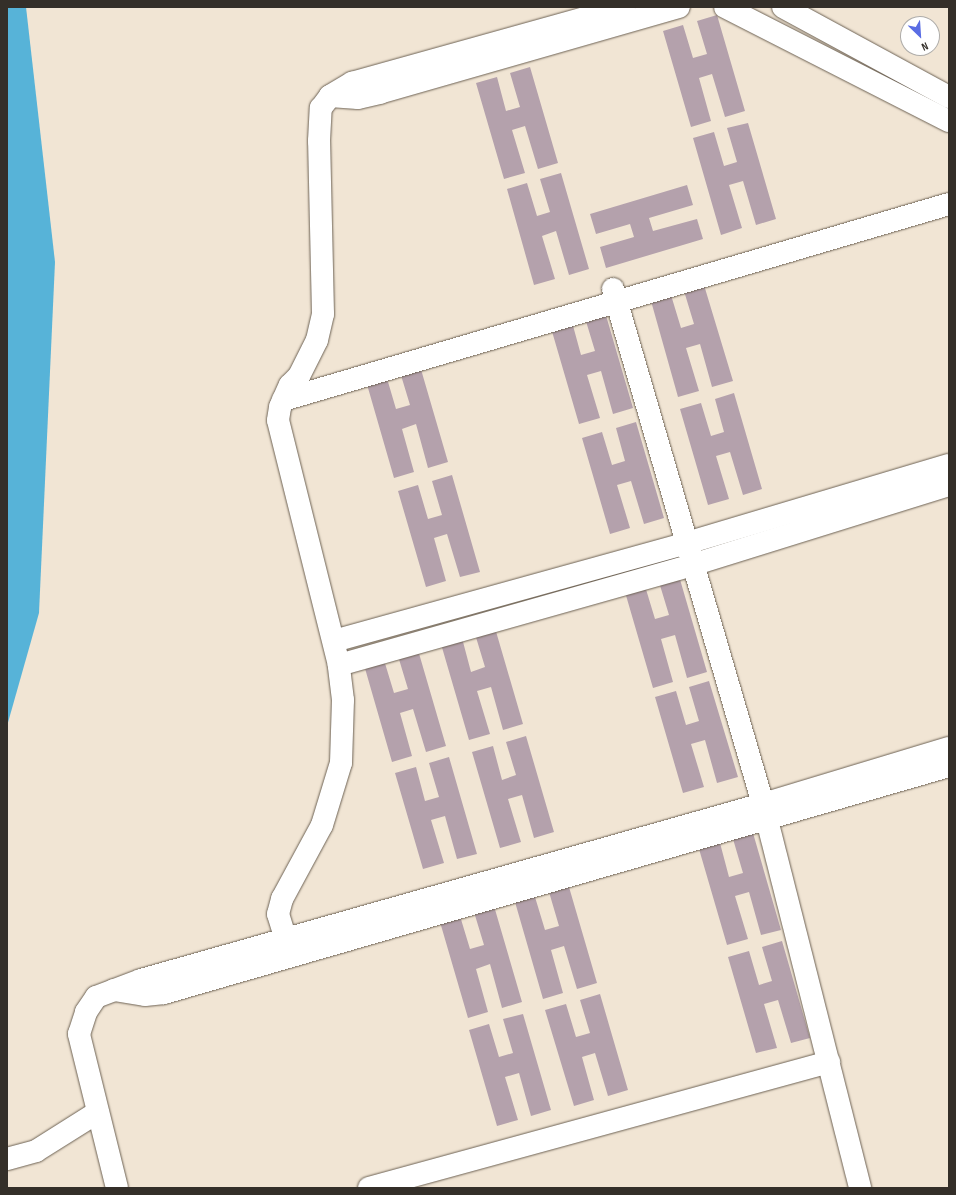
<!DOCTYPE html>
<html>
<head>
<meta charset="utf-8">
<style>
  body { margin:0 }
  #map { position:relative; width:956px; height:1195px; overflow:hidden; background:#f1e5d4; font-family:"Sofia Sans Condensed",sans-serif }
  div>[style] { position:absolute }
  .water>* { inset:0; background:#57b3d8 }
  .building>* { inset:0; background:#b4a1ac }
  .roads { filter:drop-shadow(0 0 1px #6d6254) drop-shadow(0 0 1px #6d6254) }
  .minor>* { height:22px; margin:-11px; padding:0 11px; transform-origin:11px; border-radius:11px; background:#fff }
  span { translate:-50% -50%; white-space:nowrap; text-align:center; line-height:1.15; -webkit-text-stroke:3.5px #fff; paint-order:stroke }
  .frame { position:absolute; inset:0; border:8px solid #342f29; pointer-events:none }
  .north { position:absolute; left:900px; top:16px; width:40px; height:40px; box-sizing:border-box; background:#fff; border:1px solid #aeaca9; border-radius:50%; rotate:155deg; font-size:11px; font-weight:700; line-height:16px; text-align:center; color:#342f29 }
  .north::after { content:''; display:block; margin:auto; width:14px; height:18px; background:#5a6de4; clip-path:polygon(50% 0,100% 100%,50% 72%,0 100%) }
</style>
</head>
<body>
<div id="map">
  <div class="water">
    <div style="clip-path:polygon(7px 7px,26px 7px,55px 262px,39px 613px,7px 726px)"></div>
  </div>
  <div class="building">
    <div style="clip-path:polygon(717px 15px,745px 111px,725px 117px,712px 74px,699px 78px,711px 121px,691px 127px,663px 31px,683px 25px,693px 58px,707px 54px,697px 21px)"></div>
    <div style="clip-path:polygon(530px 67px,558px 163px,538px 169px,525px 126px,512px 130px,525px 173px,504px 179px,476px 83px,497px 77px,506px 111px,520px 107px,510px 73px)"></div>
    <div style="clip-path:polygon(748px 123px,776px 219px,756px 225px,743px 181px,729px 185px,742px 228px,721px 235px,693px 138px,714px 132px,724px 166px,737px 162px,727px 128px)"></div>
    <div style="clip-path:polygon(561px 173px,589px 269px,569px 275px,556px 231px,542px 236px,555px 279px,534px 285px,507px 189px,527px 183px,537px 216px,550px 212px,540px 179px)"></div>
    <div style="clip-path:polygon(687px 185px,693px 205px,649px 218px,653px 231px,697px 219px,703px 239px,606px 268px,600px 247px,634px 237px,630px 224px,596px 234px,590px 214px)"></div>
    <div style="clip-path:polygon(704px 285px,733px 381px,712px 387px,700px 344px,686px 348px,699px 391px,678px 397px,651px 301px,671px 295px,681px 328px,694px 324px,684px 291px)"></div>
    <div style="clip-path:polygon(605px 312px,633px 408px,613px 414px,601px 371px,587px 375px,600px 418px,579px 424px,551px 328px,572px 322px,581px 355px,595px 351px,585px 318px)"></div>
    <div style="clip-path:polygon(420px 366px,448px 462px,428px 468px,416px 424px,402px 429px,414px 472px,394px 478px,366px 381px,386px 375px,396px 409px,410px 405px,400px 372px)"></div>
    <div style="clip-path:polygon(734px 393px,762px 489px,743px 495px,730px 452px,716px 456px,729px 499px,708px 505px,680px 409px,701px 403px,711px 436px,724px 432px,715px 399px)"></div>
    <div style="clip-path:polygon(636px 422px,664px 518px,644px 524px,631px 481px,617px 485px,630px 528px,610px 534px,582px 438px,602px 432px,612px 465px,625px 461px,616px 428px)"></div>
    <div style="clip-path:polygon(452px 475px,480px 572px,460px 577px,447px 534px,434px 538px,446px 581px,426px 587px,398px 491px,418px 485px,428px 519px,442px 515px,432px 481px)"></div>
    <div style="clip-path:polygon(679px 576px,707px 672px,687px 678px,675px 635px,661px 639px,673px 682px,653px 688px,625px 592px,645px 586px,655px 619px,669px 615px,659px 582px)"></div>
    <div style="clip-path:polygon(495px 628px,523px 724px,503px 730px,491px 687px,477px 691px,490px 734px,469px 740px,441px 644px,462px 638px,471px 672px,485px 667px,475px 634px)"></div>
    <div style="clip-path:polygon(418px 650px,446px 746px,426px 752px,413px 709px,400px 713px,412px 756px,392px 762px,364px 665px,384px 660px,394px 693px,408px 689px,398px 656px)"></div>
    <div style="clip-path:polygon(709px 681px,738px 777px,717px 783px,705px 740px,691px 744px,704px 787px,683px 793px,655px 697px,676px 691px,686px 725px,699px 721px,689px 687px)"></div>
    <div style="clip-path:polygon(526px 736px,554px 832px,534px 838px,522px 795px,508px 799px,521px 842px,500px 848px,472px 752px,493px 746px,502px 780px,516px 775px,506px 742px)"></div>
    <div style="clip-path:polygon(449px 757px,477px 854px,457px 859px,445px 816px,431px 820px,444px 863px,423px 869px,395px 773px,416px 767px,425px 801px,439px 797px,429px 763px)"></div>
    <div style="clip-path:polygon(753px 833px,781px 930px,761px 935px,749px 892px,735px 896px,748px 939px,727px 945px,699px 849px,720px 843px,729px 877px,743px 873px,733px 839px)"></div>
    <div style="clip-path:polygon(569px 887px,597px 983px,577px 989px,564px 946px,551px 950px,563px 993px,543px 999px,515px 902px,535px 897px,545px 930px,559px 926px,549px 892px)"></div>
    <div style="clip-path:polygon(494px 906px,522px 1002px,502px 1008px,490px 964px,476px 969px,488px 1012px,468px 1018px,440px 922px,460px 916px,470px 949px,484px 945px,474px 912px)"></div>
    <div style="clip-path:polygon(782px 941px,810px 1038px,791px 1043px,778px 1000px,764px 1004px,777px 1048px,756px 1053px,728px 957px,749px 951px,759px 985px,772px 981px,762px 947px)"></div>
    <div style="clip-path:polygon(600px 994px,628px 1090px,608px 1096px,595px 1053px,582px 1057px,594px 1100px,574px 1106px,545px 1010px,566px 1004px,576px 1037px,590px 1033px,580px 1000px)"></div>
    <div style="clip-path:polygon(523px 1014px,551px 1110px,531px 1116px,519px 1073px,505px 1077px,518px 1120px,497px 1126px,469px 1030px,489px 1024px,499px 1057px,513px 1053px,503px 1019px)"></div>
  </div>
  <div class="roads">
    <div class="minor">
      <div style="left:725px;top:7px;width:251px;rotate:27deg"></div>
      <div style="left:783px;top:7px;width:189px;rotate:28.5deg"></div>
      <div style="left:330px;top:96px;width:28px;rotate:4deg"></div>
      <div style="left:358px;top:98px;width:22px;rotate:-13deg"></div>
      <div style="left:379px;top:93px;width:312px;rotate:-16deg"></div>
      <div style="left:613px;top:289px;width:536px;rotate:73.76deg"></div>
      <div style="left:763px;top:804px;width:396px;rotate:75.8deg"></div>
      <div style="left:283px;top:400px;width:694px;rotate:-16.4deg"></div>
      <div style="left:334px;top:641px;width:366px;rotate:-15.5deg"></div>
      <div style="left:687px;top:543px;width:273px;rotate:-16.6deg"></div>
      <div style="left:339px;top:665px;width:367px;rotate:-15.8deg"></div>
      <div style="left:692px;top:565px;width:269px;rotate:-17.3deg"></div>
      <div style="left:291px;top:956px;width:44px;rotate:-107.2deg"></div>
      <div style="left:278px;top:914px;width:16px;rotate:-75deg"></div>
      <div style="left:282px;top:899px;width:84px;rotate:-61.6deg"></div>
      <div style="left:322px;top:825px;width:65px;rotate:-73deg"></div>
      <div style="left:341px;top:763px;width:63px;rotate:-88.2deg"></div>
      <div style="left:343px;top:700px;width:35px;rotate:-97deg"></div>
      <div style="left:339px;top:665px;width:252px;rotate:-104deg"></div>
      <div style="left:278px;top:420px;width:13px;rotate:-81deg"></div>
      <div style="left:280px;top:407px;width:24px;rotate:-66deg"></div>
      <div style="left:290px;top:385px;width:13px;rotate:-45deg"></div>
      <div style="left:299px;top:376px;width:40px;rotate:-63.4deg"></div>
      <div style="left:317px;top:340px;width:27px;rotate:-77deg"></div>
      <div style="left:323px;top:314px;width:173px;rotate:-91.3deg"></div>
      <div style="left:319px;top:141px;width:33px;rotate:-87deg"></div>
      <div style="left:321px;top:108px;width:15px;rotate:-53deg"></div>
      <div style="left:330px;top:96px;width:26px;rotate:-31deg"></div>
      <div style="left:352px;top:83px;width:283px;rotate:-15.6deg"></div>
      <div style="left:114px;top:990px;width:31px;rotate:9deg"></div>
      <div style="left:145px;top:995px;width:19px;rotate:-6deg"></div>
      <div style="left:164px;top:993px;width:817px;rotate:-16.13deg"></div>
      <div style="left:7px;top:1159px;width:30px;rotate:-15deg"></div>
      <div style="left:36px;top:1151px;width:73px;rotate:-32.2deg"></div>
      <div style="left:117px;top:1188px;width:159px;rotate:-103.9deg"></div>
      <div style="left:79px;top:1034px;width:23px;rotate:-72deg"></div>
      <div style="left:86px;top:1012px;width:18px;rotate:-56deg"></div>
      <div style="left:96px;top:997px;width:48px;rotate:-20.7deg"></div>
      <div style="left:141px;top:980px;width:646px;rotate:-15.8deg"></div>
      <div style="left:763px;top:804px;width:194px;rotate:-16.8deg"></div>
      <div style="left:369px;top:1188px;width:477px;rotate:-15.3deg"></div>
    </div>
  </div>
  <div class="frame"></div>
  <div class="north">N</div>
</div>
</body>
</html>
